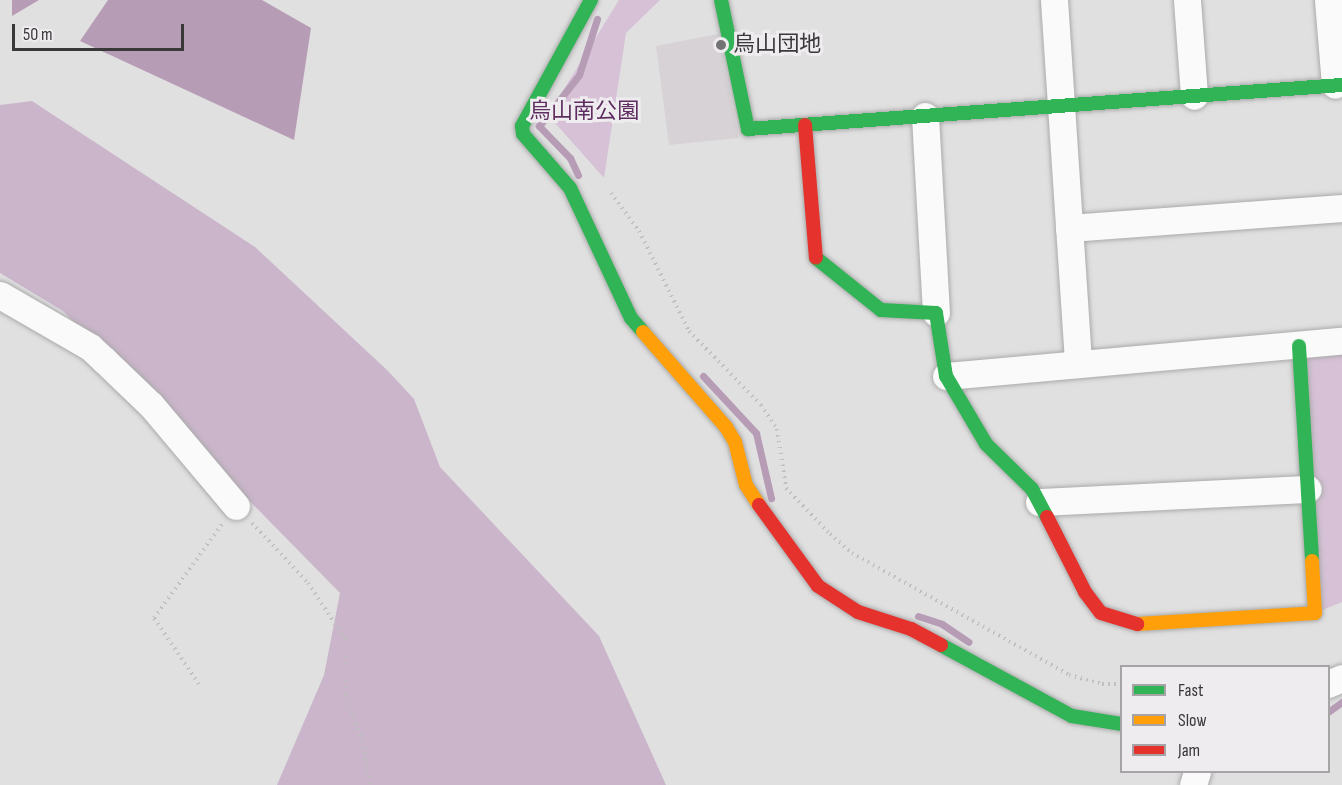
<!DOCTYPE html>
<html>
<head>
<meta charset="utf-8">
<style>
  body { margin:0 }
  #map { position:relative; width:1342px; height:785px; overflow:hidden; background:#e1e0e1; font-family:"Sofia Sans Condensed","Noto Sans JP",sans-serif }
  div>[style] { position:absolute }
  .built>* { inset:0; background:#d7d2d6 }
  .green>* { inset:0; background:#d6c1d6 }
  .forest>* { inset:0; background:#cab5ca }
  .water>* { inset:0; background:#b79cb6 }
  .stream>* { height:7px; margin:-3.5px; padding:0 3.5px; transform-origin:3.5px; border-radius:3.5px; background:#b79cb6 }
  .path>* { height:4px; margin-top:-2px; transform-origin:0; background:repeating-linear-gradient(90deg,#c1c0c1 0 1.5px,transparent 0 6px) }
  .roads { filter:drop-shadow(0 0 2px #aaa) drop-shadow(0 0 2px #aaa) }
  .street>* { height:27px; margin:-13.5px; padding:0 13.5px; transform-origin:13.5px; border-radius:13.5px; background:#fafafa }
  .fast>* { height:14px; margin:-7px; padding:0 7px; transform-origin:7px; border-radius:7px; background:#30b455 }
  .slow>* { height:14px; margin:-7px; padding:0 7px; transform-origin:7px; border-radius:7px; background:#ff9f0a }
  .jam>* { height:14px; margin:-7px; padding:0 7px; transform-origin:7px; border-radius:7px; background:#e5322d }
  .dots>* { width:16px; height:16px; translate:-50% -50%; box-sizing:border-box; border:3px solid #efecef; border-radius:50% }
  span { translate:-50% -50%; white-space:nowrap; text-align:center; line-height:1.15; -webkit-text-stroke:6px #efecef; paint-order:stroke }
  .poi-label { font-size:22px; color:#3a393a }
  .left { translate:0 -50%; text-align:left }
  .park-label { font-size:22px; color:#5f2e60 }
  .legend { position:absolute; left:1120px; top:665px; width:210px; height:108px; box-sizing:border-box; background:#efecef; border:2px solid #a7a4a7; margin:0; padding:8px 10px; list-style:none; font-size:18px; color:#3a393a }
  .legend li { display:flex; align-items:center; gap:12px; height:30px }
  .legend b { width:30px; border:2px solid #a7a4a7 }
  .scale { position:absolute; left:12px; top:24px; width:172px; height:27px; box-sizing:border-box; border:3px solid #3a393a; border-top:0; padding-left:8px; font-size:18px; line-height:21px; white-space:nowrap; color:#3a393a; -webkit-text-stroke:4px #efecef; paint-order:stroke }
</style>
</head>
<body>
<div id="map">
  <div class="built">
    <div style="clip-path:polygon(718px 34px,739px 138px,669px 145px,656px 46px)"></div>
  </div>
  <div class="green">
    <div style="clip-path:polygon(619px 0,660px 0,626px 33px,604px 178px,548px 115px)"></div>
    <div style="clip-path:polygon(1342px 341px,1342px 602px,1315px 613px,1299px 346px)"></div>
  </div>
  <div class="forest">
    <div style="clip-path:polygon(32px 101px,255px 247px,388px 371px,414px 399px,440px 467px,599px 636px,666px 785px,277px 785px,324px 675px,340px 593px,63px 311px,0 273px,0 105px)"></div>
  </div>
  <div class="water">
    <div style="clip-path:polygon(12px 0,39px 0,12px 16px)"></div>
    <div style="clip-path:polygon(108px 0,262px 0,311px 28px,294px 140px,80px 41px)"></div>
  </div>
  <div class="stream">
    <div style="left:578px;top:175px;width:19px;rotate:-115deg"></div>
    <div style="left:570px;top:158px;width:45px;rotate:-134.1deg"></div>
    <div style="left:539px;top:126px;width:65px;rotate:-51.9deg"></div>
    <div style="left:579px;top:75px;width:59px;rotate:-72.2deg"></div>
    <div style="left:703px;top:376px;width:78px;rotate:47.1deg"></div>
    <div style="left:756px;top:433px;width:67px;rotate:77deg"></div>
    <div style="left:918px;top:616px;width:25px;rotate:18deg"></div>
    <div style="left:942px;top:624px;width:32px;rotate:34deg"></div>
    <div style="left:1328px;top:712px;width:17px;rotate:-36deg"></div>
  </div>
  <div class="path">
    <div style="left:611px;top:193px;width:47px;rotate:53.6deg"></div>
    <div style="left:639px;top:231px;width:112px;rotate:63.4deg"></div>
    <div style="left:689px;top:331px;width:103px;rotate:45.8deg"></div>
    <div style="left:761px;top:405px;width:29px;rotate:56deg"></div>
    <div style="left:777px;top:429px;width:60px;rotate:81.3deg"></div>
    <div style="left:786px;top:488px;width:64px;rotate:46.3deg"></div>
    <div style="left:830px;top:534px;width:29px;rotate:41deg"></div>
    <div style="left:852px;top:553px;width:249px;rotate:29.3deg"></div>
    <div style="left:1069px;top:675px;width:34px;rotate:15deg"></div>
    <div style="left:1102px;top:684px;width:20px"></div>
    <div style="left:252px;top:523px;width:82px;rotate:47deg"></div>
    <div style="left:308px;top:583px;width:67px;rotate:56.5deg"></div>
    <div style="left:345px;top:639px;width:56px;rotate:90deg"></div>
    <div style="left:345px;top:695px;width:43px;rotate:69.4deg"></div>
    <div style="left:360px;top:735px;width:51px;rotate:77.6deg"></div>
    <div style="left:199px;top:684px;width:80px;rotate:-124.3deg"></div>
    <div style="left:154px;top:618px;width:116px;rotate:-54.1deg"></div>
  </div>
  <div class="roads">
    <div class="street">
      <div style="left:1054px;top:0;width:363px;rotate:86.2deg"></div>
      <div style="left:1187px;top:0;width:96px;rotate:85.8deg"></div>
      <div style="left:1328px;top:0;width:85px;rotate:85.3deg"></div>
      <div style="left:925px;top:116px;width:197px;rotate:86.8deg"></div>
      <div style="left:1069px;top:228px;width:274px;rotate:-4.2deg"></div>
      <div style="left:0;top:295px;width:104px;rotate:30deg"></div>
      <div style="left:90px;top:347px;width:19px;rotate:43deg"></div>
      <div style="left:104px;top:360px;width:65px;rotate:43.8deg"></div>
      <div style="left:151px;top:405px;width:132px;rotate:49.9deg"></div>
      <div style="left:946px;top:376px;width:398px;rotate:-5.1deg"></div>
      <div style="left:1039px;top:502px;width:269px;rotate:-2.8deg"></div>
      <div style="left:1328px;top:684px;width:15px;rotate:-23deg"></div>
      <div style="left:1193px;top:785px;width:14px;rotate:-73deg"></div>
    </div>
    <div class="fast">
      <div style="left:591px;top:0;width:144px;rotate:118.7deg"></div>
      <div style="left:522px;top:126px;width:8px;rotate:83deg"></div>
      <div style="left:523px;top:134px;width:72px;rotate:49deg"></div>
      <div style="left:570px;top:188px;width:144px;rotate:64.9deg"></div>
      <div style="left:631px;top:318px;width:18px;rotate:49deg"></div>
      <div style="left:721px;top:0;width:132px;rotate:78.2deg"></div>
      <div style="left:748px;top:129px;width:596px;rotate:-4.24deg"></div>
      <div style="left:816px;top:258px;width:83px;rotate:38.7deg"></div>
      <div style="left:881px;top:310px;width:55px;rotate:3.1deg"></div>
      <div style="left:936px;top:313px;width:64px;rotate:81deg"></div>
      <div style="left:946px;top:376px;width:79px;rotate:59.5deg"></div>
      <div style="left:986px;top:444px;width:64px;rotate:44.4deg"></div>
      <div style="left:1032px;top:489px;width:32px;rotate:62deg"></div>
      <div style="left:1299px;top:346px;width:215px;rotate:86.5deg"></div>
      <div style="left:941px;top:645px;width:149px;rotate:28.5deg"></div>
      <div style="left:1072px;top:716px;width:51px;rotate:9.1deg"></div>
    </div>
    <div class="slow">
      <div style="left:643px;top:332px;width:126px;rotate:48.9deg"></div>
      <div style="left:726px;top:427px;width:17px;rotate:59deg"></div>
      <div style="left:735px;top:442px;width:44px;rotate:75.7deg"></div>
      <div style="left:746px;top:485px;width:24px;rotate:57deg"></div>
      <div style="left:1137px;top:624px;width:178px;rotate:-3.5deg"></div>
      <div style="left:1315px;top:613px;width:52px;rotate:-93.3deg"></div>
    </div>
    <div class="jam">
      <div style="left:805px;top:125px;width:133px;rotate:85.3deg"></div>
      <div style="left:759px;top:505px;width:100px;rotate:53.9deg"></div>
      <div style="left:818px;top:586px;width:48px;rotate:33deg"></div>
      <div style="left:858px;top:612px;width:56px;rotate:17.8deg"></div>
      <div style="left:911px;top:629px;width:34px;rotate:28deg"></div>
      <div style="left:1047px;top:517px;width:84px;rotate:63.1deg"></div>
      <div style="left:1085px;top:592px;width:26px;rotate:53deg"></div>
      <div style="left:1101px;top:613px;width:38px;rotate:17deg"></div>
    </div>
  </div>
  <div class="dots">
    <div style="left:721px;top:45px;background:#747374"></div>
  </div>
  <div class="poi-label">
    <span class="left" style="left:733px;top:45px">烏山団地</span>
  </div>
  <div class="park-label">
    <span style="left:584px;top:112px">烏山南公園</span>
  </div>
  <ul class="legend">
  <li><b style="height:8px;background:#30b455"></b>Fast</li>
  <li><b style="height:8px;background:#ff9f0a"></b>Slow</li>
  <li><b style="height:8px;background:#e5322d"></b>Jam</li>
  </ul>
  <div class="scale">50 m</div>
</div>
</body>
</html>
